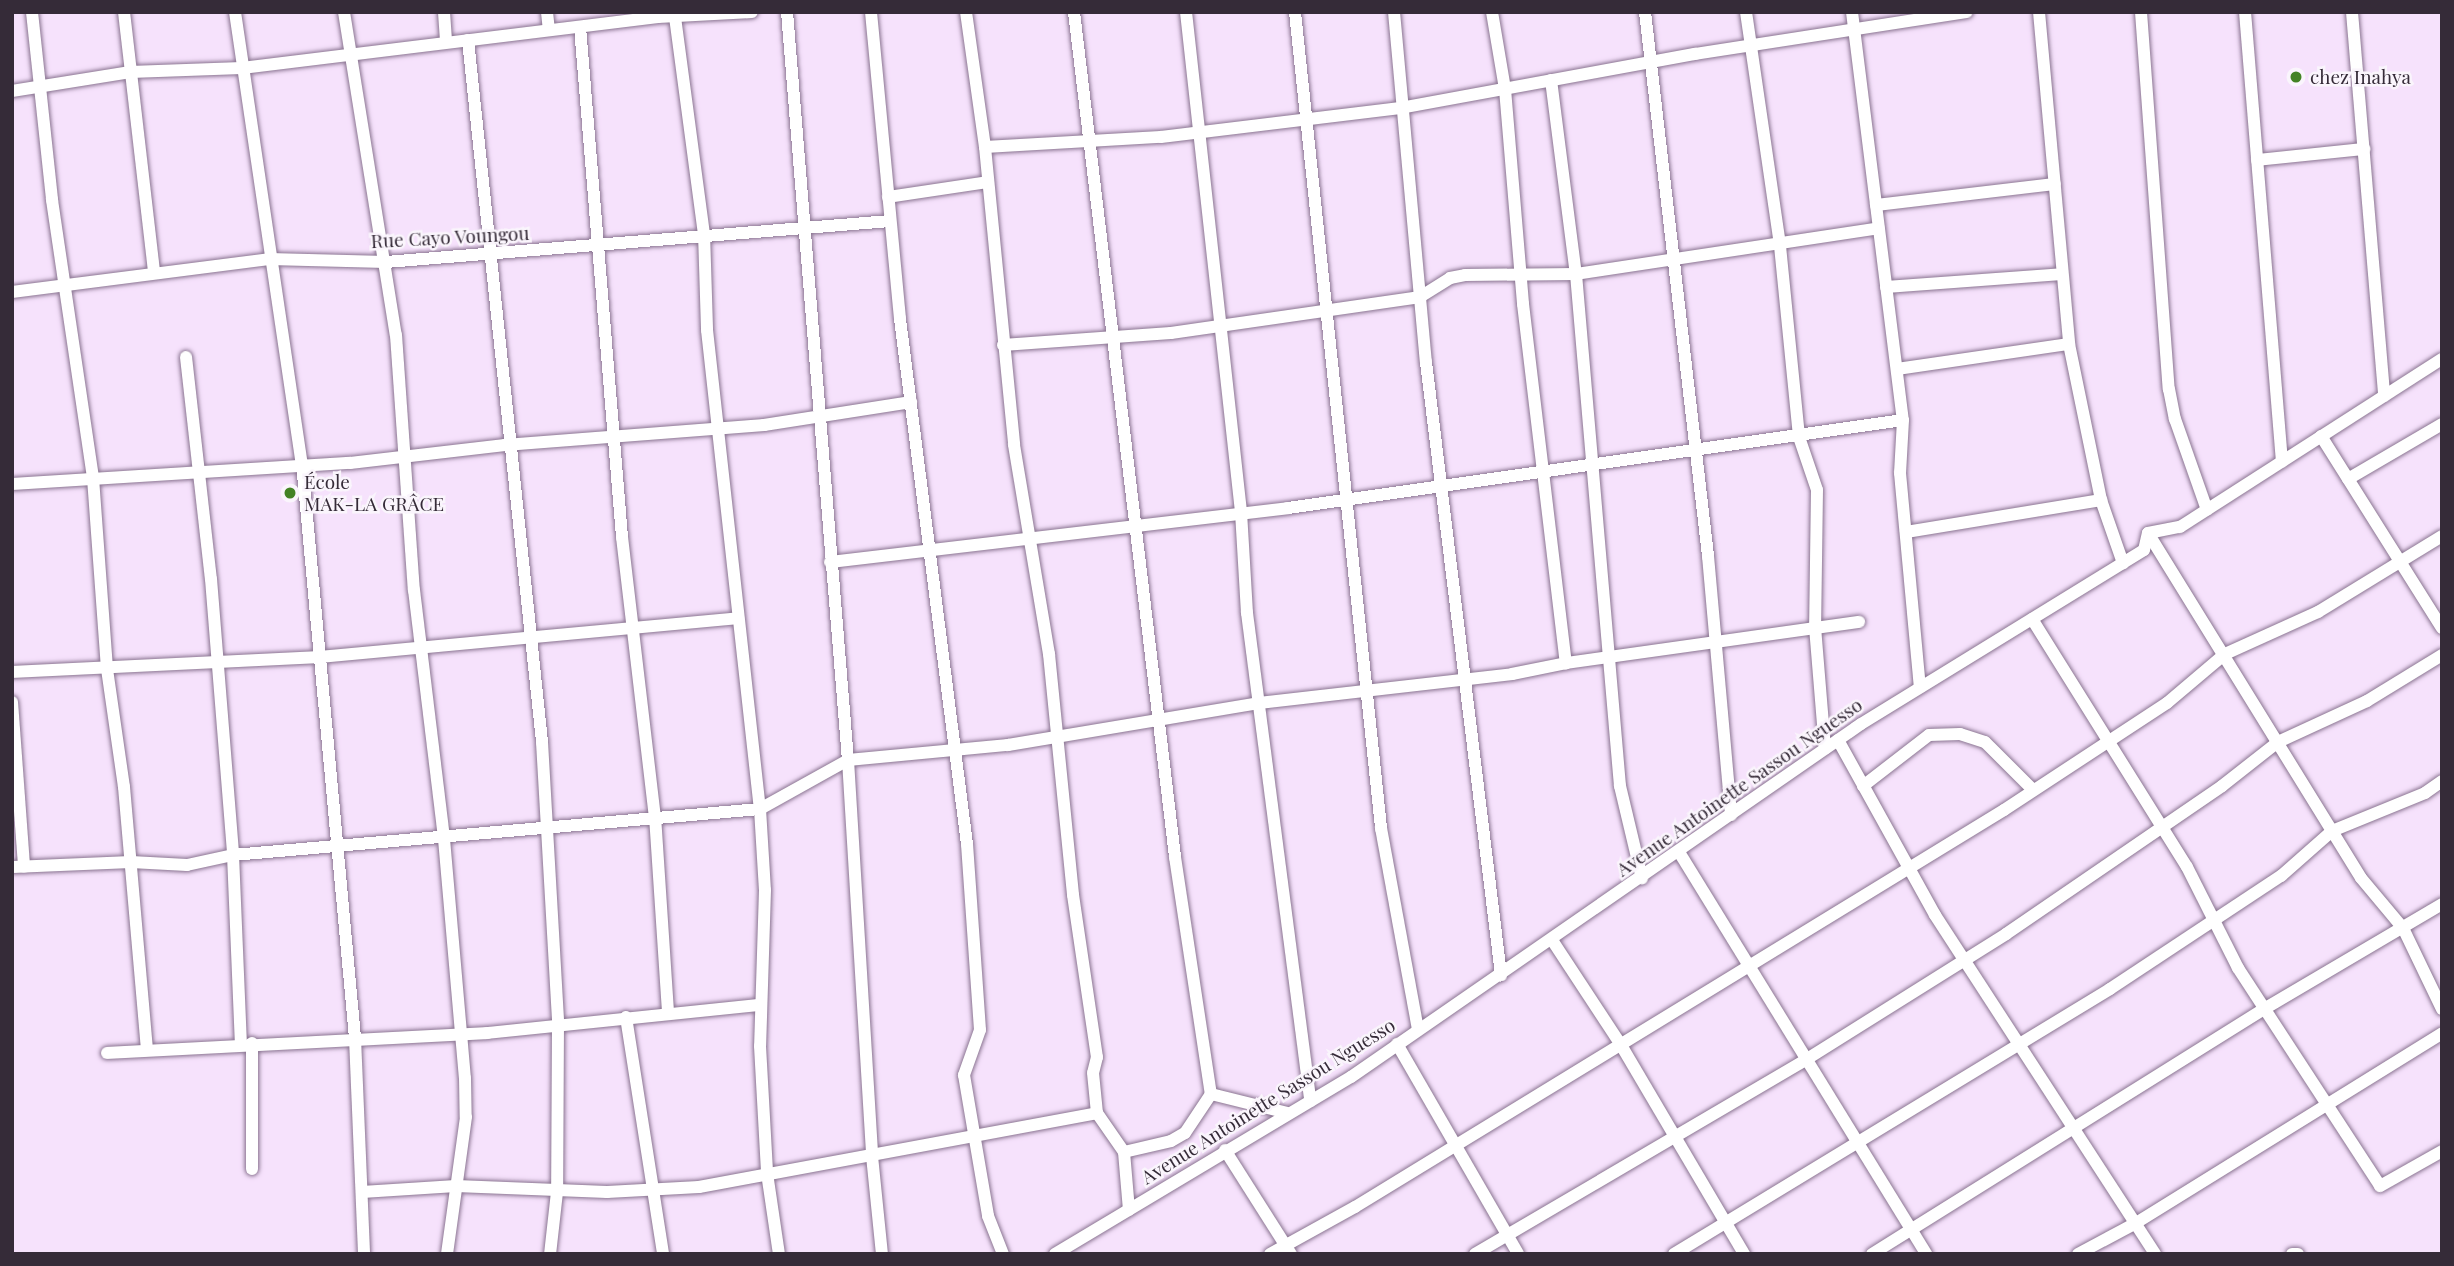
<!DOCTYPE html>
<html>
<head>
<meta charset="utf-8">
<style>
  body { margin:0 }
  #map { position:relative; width:2454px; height:1266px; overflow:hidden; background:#f6e2fc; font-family:"Playfair Display",serif }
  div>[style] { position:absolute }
  .roads { filter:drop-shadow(0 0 2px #8a7491) drop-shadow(0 0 2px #8a7491) }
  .street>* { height:12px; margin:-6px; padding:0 6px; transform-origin:6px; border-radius:6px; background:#fff }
  .dots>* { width:19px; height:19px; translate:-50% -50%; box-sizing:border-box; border:4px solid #faf5fc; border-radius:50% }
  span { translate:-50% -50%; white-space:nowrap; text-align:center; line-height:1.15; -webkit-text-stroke:5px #faf5fc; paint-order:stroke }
  .poi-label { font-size:19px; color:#352b38 }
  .left { translate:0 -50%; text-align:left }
  .street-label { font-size:19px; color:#352b38 }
  .frame { position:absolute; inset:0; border:14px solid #352b38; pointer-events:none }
</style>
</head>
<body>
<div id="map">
  <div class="roads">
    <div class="street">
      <div style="left:32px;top:12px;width:189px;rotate:83.9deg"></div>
      <div style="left:52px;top:200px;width:281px;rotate:81.6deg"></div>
      <div style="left:93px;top:478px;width:192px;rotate:85.8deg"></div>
      <div style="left:107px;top:669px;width:119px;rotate:81.8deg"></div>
      <div style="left:124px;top:787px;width:263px;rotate:85deg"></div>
      <div style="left:124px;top:12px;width:261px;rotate:83.4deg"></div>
      <div style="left:235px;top:12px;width:456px;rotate:81.6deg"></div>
      <div style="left:302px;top:463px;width:577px;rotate:84.73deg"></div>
      <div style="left:355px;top:1038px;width:216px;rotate:87.6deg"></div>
      <div style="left:344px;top:12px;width:327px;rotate:80.9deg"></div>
      <div style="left:396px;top:335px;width:256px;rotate:86deg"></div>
      <div style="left:414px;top:590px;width:251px;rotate:83.1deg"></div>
      <div style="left:444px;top:839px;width:240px;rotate:85deg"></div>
      <div style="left:465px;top:1078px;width:39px;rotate:89deg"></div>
      <div style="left:466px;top:1117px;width:138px;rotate:97.9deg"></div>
      <div style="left:444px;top:12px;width:29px;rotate:86deg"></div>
      <div style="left:547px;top:12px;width:18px;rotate:84deg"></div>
      <div style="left:787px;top:12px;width:750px;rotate:85.34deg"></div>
      <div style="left:848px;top:760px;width:397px;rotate:86.5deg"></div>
      <div style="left:872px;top:1156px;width:99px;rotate:84.2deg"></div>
      <div style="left:871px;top:12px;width:308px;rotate:84.6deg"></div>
      <div style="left:900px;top:319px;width:529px;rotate:82.73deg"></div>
      <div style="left:967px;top:844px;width:186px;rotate:86deg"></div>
      <div style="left:980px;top:1030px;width:48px;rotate:109.6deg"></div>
      <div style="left:964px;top:1075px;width:143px;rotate:80.3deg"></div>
      <div style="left:988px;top:1216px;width:41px;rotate:68.5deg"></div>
      <div style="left:966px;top:12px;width:136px;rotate:82deg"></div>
      <div style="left:985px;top:147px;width:299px;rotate:84.4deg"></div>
      <div style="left:1014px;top:445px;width:212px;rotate:80.5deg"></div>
      <div style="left:1049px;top:654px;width:242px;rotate:84.3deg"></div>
      <div style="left:1073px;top:895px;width:164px;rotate:81.6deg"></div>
      <div style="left:1097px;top:1057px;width:16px;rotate:104deg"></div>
      <div style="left:1093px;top:1073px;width:40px;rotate:84.3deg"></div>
      <div style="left:1074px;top:12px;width:851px;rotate:83.18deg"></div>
      <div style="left:1175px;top:857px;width:240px;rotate:81.4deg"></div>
      <div style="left:1186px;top:12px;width:503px;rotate:83.72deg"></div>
      <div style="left:1241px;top:512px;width:101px;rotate:86.6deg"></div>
      <div style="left:1247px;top:613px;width:492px;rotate:82.6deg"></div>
      <div style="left:1295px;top:12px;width:821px;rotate:83.98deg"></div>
      <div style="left:1381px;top:828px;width:205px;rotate:79.6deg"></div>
      <div style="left:1394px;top:12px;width:351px;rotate:84.8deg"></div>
      <div style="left:1426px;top:362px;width:618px;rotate:83.02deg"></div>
      <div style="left:1492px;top:12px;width:78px;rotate:80.4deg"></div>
      <div style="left:1505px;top:89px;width:216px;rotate:85.2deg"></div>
      <div style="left:1523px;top:304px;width:362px;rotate:83.2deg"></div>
      <div style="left:1645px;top:12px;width:548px;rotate:83.39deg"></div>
      <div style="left:1708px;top:556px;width:260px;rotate:84.9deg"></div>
      <div style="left:1746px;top:12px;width:236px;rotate:81.7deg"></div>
      <div style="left:1780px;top:246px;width:192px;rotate:84.3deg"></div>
      <div style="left:1799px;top:437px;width:56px;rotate:71.2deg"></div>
      <div style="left:1817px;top:490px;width:137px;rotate:90.8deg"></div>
      <div style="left:1815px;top:627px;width:122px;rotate:85.3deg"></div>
      <div style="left:1852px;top:12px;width:411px;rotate:82.9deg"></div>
      <div style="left:1903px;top:420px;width:53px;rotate:93.2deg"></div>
      <div style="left:1900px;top:473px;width:215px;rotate:84.7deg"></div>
      <div style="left:2039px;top:12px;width:333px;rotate:84.8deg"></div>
      <div style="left:2069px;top:344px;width:159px;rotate:78.4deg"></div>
      <div style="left:2101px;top:500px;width:67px;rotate:70.8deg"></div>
      <div style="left:2141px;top:12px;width:378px;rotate:85.8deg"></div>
      <div style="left:2169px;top:389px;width:31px;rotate:79deg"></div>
      <div style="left:2175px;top:419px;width:96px;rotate:70.6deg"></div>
      <div style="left:2245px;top:12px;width:451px;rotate:85.3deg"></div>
      <div style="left:2352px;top:12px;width:385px;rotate:85.2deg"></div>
      <div style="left:675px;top:17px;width:218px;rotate:82.4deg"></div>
      <div style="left:704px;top:233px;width:97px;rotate:88.2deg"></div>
      <div style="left:707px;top:330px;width:482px;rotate:83.7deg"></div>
      <div style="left:760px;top:809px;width:81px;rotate:86.5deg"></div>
      <div style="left:765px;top:890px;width:156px;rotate:91.8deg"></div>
      <div style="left:760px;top:1046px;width:127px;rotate:86.8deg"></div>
      <div style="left:767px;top:1173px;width:82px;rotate:81.6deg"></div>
      <div style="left:580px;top:27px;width:512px;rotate:85.29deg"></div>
      <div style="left:622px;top:537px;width:281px;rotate:83.3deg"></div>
      <div style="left:655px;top:816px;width:197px;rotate:86.2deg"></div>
      <div style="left:468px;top:40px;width:706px;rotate:83.98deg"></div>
      <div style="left:542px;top:742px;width:281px;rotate:86.7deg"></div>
      <div style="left:558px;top:1023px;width:169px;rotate:90.3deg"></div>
      <div style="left:557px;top:1192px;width:62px;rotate:96.4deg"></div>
      <div style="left:1551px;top:80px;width:196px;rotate:82.7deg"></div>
      <div style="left:1576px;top:274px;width:514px;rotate:85.09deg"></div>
      <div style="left:1620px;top:786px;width:95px;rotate:76.6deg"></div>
      <div style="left:12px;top:91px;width:120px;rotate:-9.1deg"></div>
      <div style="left:130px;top:72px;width:112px;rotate:-2deg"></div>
      <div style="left:242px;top:68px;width:419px;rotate:-7deg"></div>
      <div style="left:658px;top:17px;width:94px;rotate:-3deg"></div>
      <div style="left:985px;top:147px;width:176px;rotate:-3.3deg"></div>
      <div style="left:1161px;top:137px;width:241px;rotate:-6.9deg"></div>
      <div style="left:1400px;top:108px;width:300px;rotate:-10.4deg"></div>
      <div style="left:1695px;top:54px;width:275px;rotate:-8.8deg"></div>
      <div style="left:2257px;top:160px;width:108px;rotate:-5.9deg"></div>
      <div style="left:888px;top:197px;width:101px;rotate:-8.5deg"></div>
      <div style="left:1876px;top:205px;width:180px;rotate:-6.7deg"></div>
      <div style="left:1886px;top:287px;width:176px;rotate:-4.2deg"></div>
      <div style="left:12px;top:292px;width:259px;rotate:-7.3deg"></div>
      <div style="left:269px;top:259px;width:117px;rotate:1.5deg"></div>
      <div style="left:386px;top:262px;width:506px;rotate:-4.65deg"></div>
      <div style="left:1003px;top:345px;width:168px;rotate:-4.1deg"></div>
      <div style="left:1171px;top:333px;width:252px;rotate:-8.2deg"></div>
      <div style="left:1420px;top:297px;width:36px;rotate:-32deg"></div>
      <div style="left:1450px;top:278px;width:15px;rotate:-11deg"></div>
      <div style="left:1465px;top:275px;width:111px;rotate:-0.5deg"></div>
      <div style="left:1576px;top:274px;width:306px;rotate:-8.6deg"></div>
      <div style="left:186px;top:357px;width:223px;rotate:83.6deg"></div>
      <div style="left:211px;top:579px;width:277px;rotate:85.4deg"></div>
      <div style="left:233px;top:855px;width:188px;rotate:87.6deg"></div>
      <div style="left:1897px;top:369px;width:174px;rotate:-8.3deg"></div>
      <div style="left:2321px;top:436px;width:227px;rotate:57.8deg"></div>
      <div style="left:2348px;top:479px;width:109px;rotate:-30.3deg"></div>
      <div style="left:12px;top:484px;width:339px;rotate:-3.6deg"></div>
      <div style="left:350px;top:463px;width:156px;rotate:-6.6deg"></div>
      <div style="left:505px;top:445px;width:260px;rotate:-4.4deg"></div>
      <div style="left:764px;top:425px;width:149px;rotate:-8.9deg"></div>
      <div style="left:1906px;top:532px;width:198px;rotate:-9.3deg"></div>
      <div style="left:2148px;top:533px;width:405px;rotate:58.3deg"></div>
      <div style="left:2361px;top:878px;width:65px;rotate:50deg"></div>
      <div style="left:2403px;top:928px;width:90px;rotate:64.3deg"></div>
      <div style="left:830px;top:562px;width:461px;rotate:-6.7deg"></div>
      <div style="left:1288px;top:508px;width:621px;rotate:-8.14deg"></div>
      <div style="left:2032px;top:619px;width:292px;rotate:58deg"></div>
      <div style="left:2187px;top:867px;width:113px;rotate:63.2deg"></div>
      <div style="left:2238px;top:968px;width:260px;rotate:56.9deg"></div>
      <div style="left:2380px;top:1186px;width:71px;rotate:-29.4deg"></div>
      <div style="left:12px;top:672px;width:308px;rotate:-2.8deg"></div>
      <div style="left:320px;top:657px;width:420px;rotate:-5.3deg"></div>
      <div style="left:12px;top:702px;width:165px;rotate:85.8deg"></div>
      <div style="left:1838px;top:740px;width:200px;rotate:61deg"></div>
      <div style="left:1935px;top:915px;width:404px;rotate:57deg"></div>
      <div style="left:1863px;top:786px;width:83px;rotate:-37.7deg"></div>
      <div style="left:1929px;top:735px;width:31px;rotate:-2deg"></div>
      <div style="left:1960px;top:734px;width:26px;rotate:18deg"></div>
      <div style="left:1985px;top:742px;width:68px;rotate:45deg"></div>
      <div style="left:1679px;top:852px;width:472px;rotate:58.4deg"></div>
      <div style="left:13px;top:867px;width:118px;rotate:-2.4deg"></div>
      <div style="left:131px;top:862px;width:56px;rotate:3.1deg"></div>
      <div style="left:187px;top:865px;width:47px;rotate:-12.3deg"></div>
      <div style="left:233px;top:855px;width:529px;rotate:-4.99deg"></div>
      <div style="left:760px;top:809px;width:101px;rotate:-29.1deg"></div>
      <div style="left:848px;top:760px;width:161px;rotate:-5.4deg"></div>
      <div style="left:1008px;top:745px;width:254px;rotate:-9.5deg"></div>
      <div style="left:1259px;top:703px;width:255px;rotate:-6.5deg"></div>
      <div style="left:1512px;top:674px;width:55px;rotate:-11.5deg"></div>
      <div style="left:1566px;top:663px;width:296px;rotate:-8deg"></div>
      <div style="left:1552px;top:940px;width:126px;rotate:56.7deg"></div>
      <div style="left:1621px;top:1045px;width:243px;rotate:59.5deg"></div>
      <div style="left:626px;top:1017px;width:240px;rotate:81.1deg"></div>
      <div style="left:252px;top:1043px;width:126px;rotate:90deg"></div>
      <div style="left:1397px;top:1044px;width:242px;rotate:60deg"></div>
      <div style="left:107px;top:1053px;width:381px;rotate:-3deg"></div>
      <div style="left:487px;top:1033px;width:274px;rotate:-5.9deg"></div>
      <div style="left:1225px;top:1150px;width:123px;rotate:57.6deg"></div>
      <div style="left:1124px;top:1152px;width:48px;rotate:-13.2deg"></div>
      <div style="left:1171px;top:1141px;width:16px;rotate:-30deg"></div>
      <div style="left:1185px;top:1133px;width:47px;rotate:-56.3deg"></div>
      <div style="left:1211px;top:1094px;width:79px;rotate:13.9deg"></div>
      <div style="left:362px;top:1192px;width:94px;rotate:-3.7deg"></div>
      <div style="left:456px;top:1186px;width:151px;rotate:2.3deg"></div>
      <div style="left:607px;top:1192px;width:92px;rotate:-3.1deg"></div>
      <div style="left:699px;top:1187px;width:405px;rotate:-10.5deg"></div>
      <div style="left:1097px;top:1113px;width:47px;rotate:55.3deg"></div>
      <div style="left:1124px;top:1152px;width:58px;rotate:85.1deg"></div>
      <div style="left:1055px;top:1254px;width:345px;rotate:-30.9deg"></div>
      <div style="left:1351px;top:1077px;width:620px;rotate:-34.69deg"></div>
      <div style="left:1861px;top:724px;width:332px;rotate:-31.6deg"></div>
      <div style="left:2144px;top:550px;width:17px;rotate:-77deg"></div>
      <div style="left:2148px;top:533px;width:33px;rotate:-11deg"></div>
      <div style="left:2180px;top:527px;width:311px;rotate:-32.7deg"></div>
      <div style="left:1270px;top:1254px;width:97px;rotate:-28.9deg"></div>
      <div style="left:1355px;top:1207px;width:761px;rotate:-31.45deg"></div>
      <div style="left:2004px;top:810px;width:195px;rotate:-33.3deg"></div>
      <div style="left:2167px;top:703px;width:76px;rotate:-40.2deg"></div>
      <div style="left:2225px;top:654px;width:102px;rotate:-24.3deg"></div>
      <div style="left:2318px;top:612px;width:145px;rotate:-31.5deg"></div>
      <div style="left:1475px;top:1254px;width:385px;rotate:-30.4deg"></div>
      <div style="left:1807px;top:1059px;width:235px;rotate:-32.1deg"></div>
      <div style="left:2006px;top:934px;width:262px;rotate:-34.4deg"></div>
      <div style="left:2222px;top:786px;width:71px;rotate:-38.2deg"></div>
      <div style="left:2278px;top:742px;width:98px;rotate:-24.7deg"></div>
      <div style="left:2367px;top:701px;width:88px;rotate:-31.5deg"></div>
      <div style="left:1674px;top:1254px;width:510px;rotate:-31.29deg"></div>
      <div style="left:2110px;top:989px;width:205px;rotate:-33.5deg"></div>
      <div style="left:2281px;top:876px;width:68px;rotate:-41.4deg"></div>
      <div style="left:2332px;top:831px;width:100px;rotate:-22.2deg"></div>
      <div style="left:2425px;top:793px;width:21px;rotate:-35deg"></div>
      <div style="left:1872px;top:1254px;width:462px;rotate:-32deg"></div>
      <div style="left:2264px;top:1009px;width:207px;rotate:-30.5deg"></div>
      <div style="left:2078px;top:1254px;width:66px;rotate:-28.1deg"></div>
      <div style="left:2136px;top:1223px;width:360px;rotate:-31.8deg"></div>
      <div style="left:2292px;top:1254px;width:6px"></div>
    </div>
  </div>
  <div class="dots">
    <div style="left:2296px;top:77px;background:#438324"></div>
    <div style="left:290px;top:493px;background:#438324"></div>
  </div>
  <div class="poi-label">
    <span class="left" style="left:2310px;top:77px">chez Inahya</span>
    <span class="left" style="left:304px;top:493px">École<br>MAK-LA GRÂCE</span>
  </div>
  <div class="street-label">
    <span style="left:450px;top:237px;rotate:-3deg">Rue Cayo Voungou</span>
    <span style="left:1739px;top:787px;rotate:-35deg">Avenue Antoinette Sassou Nguesso</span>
    <span style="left:1268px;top:1101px;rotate:-32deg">Avenue Antoinette Sassou Nguesso</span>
  </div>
  <div class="frame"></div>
</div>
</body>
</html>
